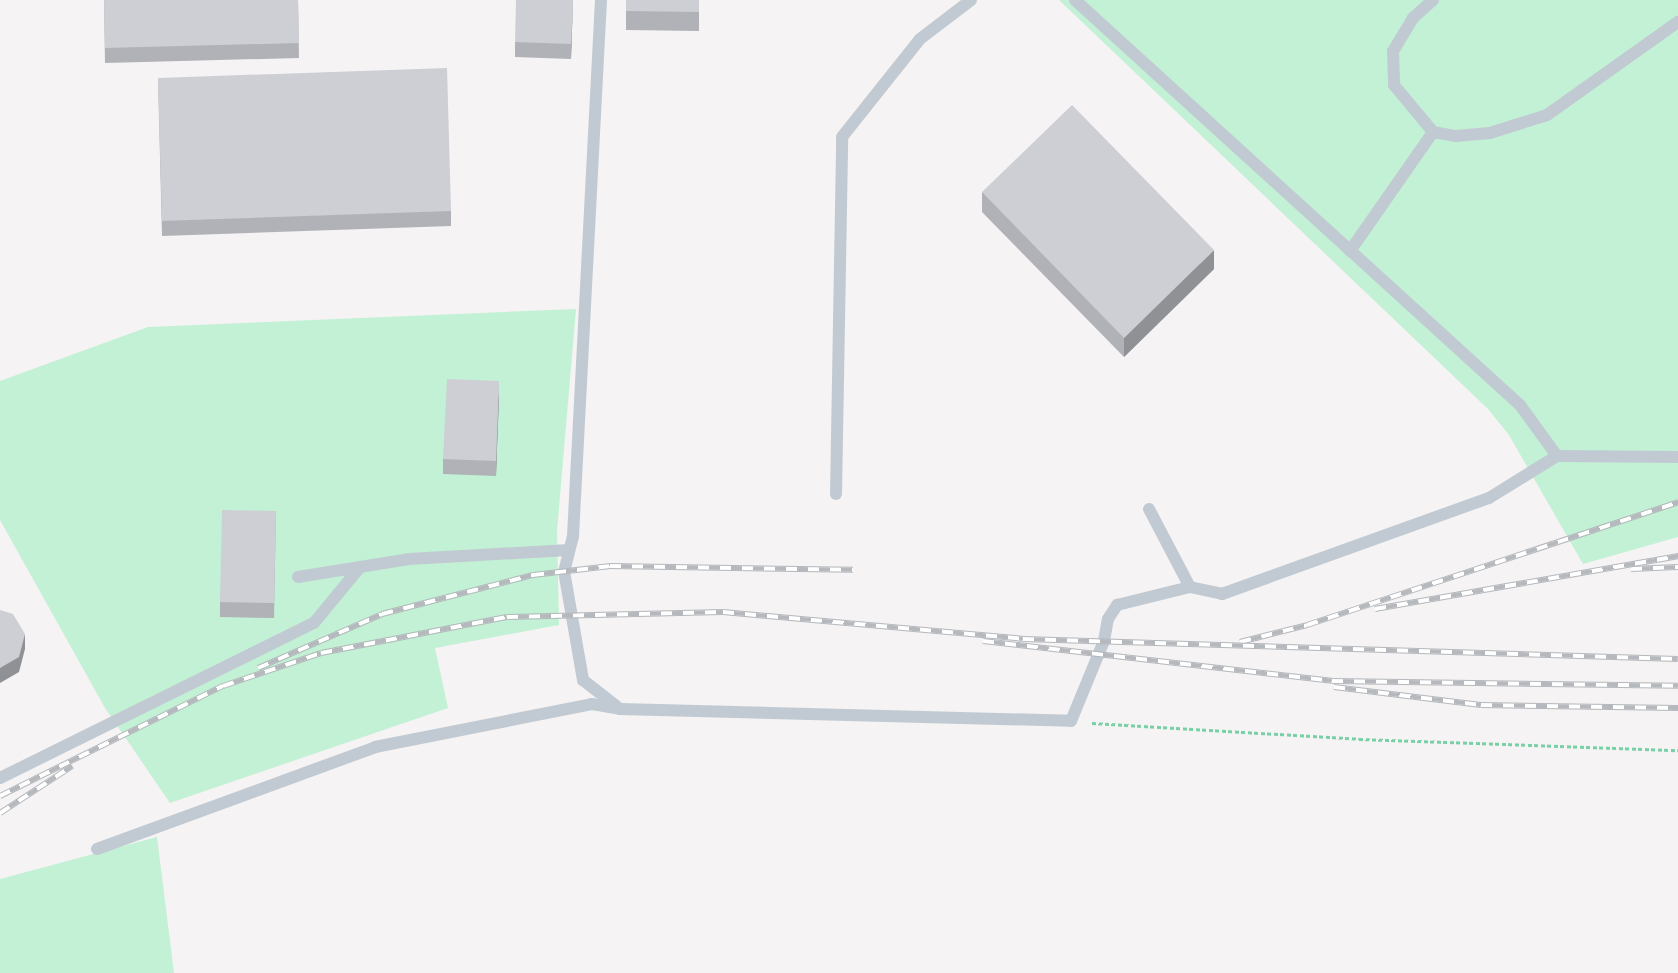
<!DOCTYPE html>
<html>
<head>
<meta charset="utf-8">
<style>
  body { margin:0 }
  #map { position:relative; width:1678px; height:973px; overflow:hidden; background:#f5f3f3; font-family:"DejaVu Sans",sans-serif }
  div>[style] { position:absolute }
  .green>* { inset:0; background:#c3f1d5 }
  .path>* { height:3px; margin-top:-1.5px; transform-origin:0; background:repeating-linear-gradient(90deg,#7ad0a6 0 4px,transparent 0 6.5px) }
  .service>* { height:12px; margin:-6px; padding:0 6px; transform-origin:6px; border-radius:6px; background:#c1cad2 }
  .rail>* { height:5.5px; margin-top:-2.75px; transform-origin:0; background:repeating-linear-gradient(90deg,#fff 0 11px,#b5b8bd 0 22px); box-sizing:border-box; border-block:1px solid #b5b8bd }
  .wall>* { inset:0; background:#b0b2b7 }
  .shaded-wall>* { inset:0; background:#909195 }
  .building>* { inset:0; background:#cdcfd5 }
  span { translate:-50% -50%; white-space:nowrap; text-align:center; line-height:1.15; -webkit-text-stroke:4.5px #fff; paint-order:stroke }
</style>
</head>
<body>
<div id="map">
  <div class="green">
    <div style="clip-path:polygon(1059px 0,1678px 0,1678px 537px,1583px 564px,1509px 435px,1488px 409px)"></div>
    <div style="clip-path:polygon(576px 309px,557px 531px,559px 625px,435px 648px,448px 708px,170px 803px,105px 708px,0 520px,0 381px,148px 327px)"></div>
    <div style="clip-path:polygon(157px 837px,174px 973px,0 973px,0 879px)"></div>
  </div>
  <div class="path">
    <div style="left:1092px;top:723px;width:267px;rotate:3.4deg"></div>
    <div style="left:1359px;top:739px;width:319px;rotate:2deg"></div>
  </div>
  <div class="service">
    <div style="left:601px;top:0;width:537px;rotate:92.99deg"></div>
    <div style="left:573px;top:536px;width:36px;rotate:104deg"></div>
    <div style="left:564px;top:571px;width:111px;rotate:80.1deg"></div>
    <div style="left:583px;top:680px;width:47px;rotate:38.1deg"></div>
    <div style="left:620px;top:709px;width:451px;rotate:1.5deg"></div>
    <div style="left:1071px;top:721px;width:87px;rotate:-67.6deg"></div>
    <div style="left:1104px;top:641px;width:22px;rotate:-80deg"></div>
    <div style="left:1108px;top:619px;width:17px;rotate:-57deg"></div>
    <div style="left:1117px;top:605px;width:75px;rotate:-13.9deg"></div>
    <div style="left:1075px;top:0;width:602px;rotate:42.31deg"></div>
    <div style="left:1520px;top:405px;width:63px;rotate:54deg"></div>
    <div style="left:1557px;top:456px;width:121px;rotate:0.5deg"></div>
    <div style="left:1433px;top:0;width:27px;rotate:138deg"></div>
    <div style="left:1413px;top:18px;width:39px;rotate:121deg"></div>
    <div style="left:1393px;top:51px;width:34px;rotate:88deg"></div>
    <div style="left:1394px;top:85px;width:61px;rotate:50.3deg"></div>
    <div style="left:1433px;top:132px;width:22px;rotate:10deg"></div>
    <div style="left:1455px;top:136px;width:35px;rotate:-5deg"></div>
    <div style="left:1490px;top:133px;width:60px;rotate:-17.5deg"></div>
    <div style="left:1547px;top:115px;width:161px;rotate:-35.4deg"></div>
    <div style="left:1350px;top:251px;width:145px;rotate:-55.1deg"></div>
    <div style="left:836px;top:494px;width:357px;rotate:-89deg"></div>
    <div style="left:842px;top:137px;width:125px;rotate:-51.5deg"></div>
    <div style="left:920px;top:39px;width:64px;rotate:-37.4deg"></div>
    <div style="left:1149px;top:509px;width:88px;rotate:62.3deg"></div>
    <div style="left:1190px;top:587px;width:33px;rotate:12deg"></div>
    <div style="left:1222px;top:594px;width:284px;rotate:-19.8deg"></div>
    <div style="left:1489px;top:498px;width:80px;rotate:-31.7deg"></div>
    <div style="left:298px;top:577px;width:112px;rotate:-9.2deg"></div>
    <div style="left:409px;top:559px;width:160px;rotate:-3.2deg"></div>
    <div style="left:0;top:778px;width:350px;rotate:-26.3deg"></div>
    <div style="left:314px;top:623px;width:72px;rotate:-50.6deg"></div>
    <div style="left:97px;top:849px;width:296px;rotate:-20.1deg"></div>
    <div style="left:375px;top:747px;width:221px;rotate:-11.2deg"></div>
    <div style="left:592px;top:704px;width:27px;rotate:10deg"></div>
  </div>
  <div class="rail">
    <div style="left:1631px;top:569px;width:47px;rotate:-2.4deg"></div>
    <div style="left:1375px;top:609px;width:308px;rotate:-9.9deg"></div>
    <div style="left:983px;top:641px;width:351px;rotate:6.5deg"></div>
    <div style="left:1332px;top:681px;width:346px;rotate:0.8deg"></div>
    <div style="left:1240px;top:642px;width:69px;rotate:-14.2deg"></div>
    <div style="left:1307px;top:625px;width:391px;rotate:-18.3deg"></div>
    <div style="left:258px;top:668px;width:135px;rotate:-23.5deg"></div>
    <div style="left:382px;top:614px;width:156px;rotate:-14.5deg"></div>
    <div style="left:533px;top:575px;width:78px;rotate:-6.7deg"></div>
    <div style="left:610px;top:566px;width:243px;rotate:0.9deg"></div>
    <div style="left:1334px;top:687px;width:148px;rotate:7deg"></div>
    <div style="left:1481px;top:705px;width:197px;rotate:0.9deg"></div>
    <div style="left:0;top:796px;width:249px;rotate:-26.3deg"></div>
    <div style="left:223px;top:686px;width:103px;rotate:-18.6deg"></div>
    <div style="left:321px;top:653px;width:189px;rotate:-11deg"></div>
    <div style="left:507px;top:617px;width:216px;rotate:-1.3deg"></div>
    <div style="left:723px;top:612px;width:301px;rotate:5.1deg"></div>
    <div style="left:1023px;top:639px;width:655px;rotate:1.75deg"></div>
    <div style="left:0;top:813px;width:86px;rotate:-33.1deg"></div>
  </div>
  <div class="wall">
    <div style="clip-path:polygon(104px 0,298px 0,299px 58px,105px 63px)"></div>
    <div style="clip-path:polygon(573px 0,571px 59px,515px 57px,515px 42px)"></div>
    <div style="clip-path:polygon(626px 0,699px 0,699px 31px,626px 30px)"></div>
    <div style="clip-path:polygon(158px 78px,451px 211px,451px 226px,162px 236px)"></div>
    <div style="clip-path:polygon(982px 192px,1214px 269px,1124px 357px,982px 212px)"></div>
    <div style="clip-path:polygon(499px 396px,496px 476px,443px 474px,443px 459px)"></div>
    <div style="clip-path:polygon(276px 511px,274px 618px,220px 617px,220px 602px)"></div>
  </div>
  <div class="shaded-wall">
    <div style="clip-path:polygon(573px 0,571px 59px,571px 44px)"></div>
    <div style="clip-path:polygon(1214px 250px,1214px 269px,1124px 357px,1124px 338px)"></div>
    <div style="clip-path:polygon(499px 381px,499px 396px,496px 476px,496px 461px)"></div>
    <div style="clip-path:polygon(25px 634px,25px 649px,19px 672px,0 683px,0 668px)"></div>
  </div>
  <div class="building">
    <div style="clip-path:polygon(104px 0,298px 0,299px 43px,105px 48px)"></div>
    <div style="clip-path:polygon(516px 0,573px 0,571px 44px,515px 42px)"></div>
    <div style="clip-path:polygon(626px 0,699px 0,699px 12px,626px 11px)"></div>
    <div style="clip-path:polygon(447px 68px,451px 211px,162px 221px,158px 78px)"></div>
    <div style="clip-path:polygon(1072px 105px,1214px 250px,1124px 338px,982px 192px)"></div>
    <div style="clip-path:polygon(447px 379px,499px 381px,496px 461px,443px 459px)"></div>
    <div style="clip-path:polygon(222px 510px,276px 511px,274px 603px,220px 602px)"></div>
    <div style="clip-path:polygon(0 610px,13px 614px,25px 634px,19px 657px,0 668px)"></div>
  </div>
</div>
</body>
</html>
